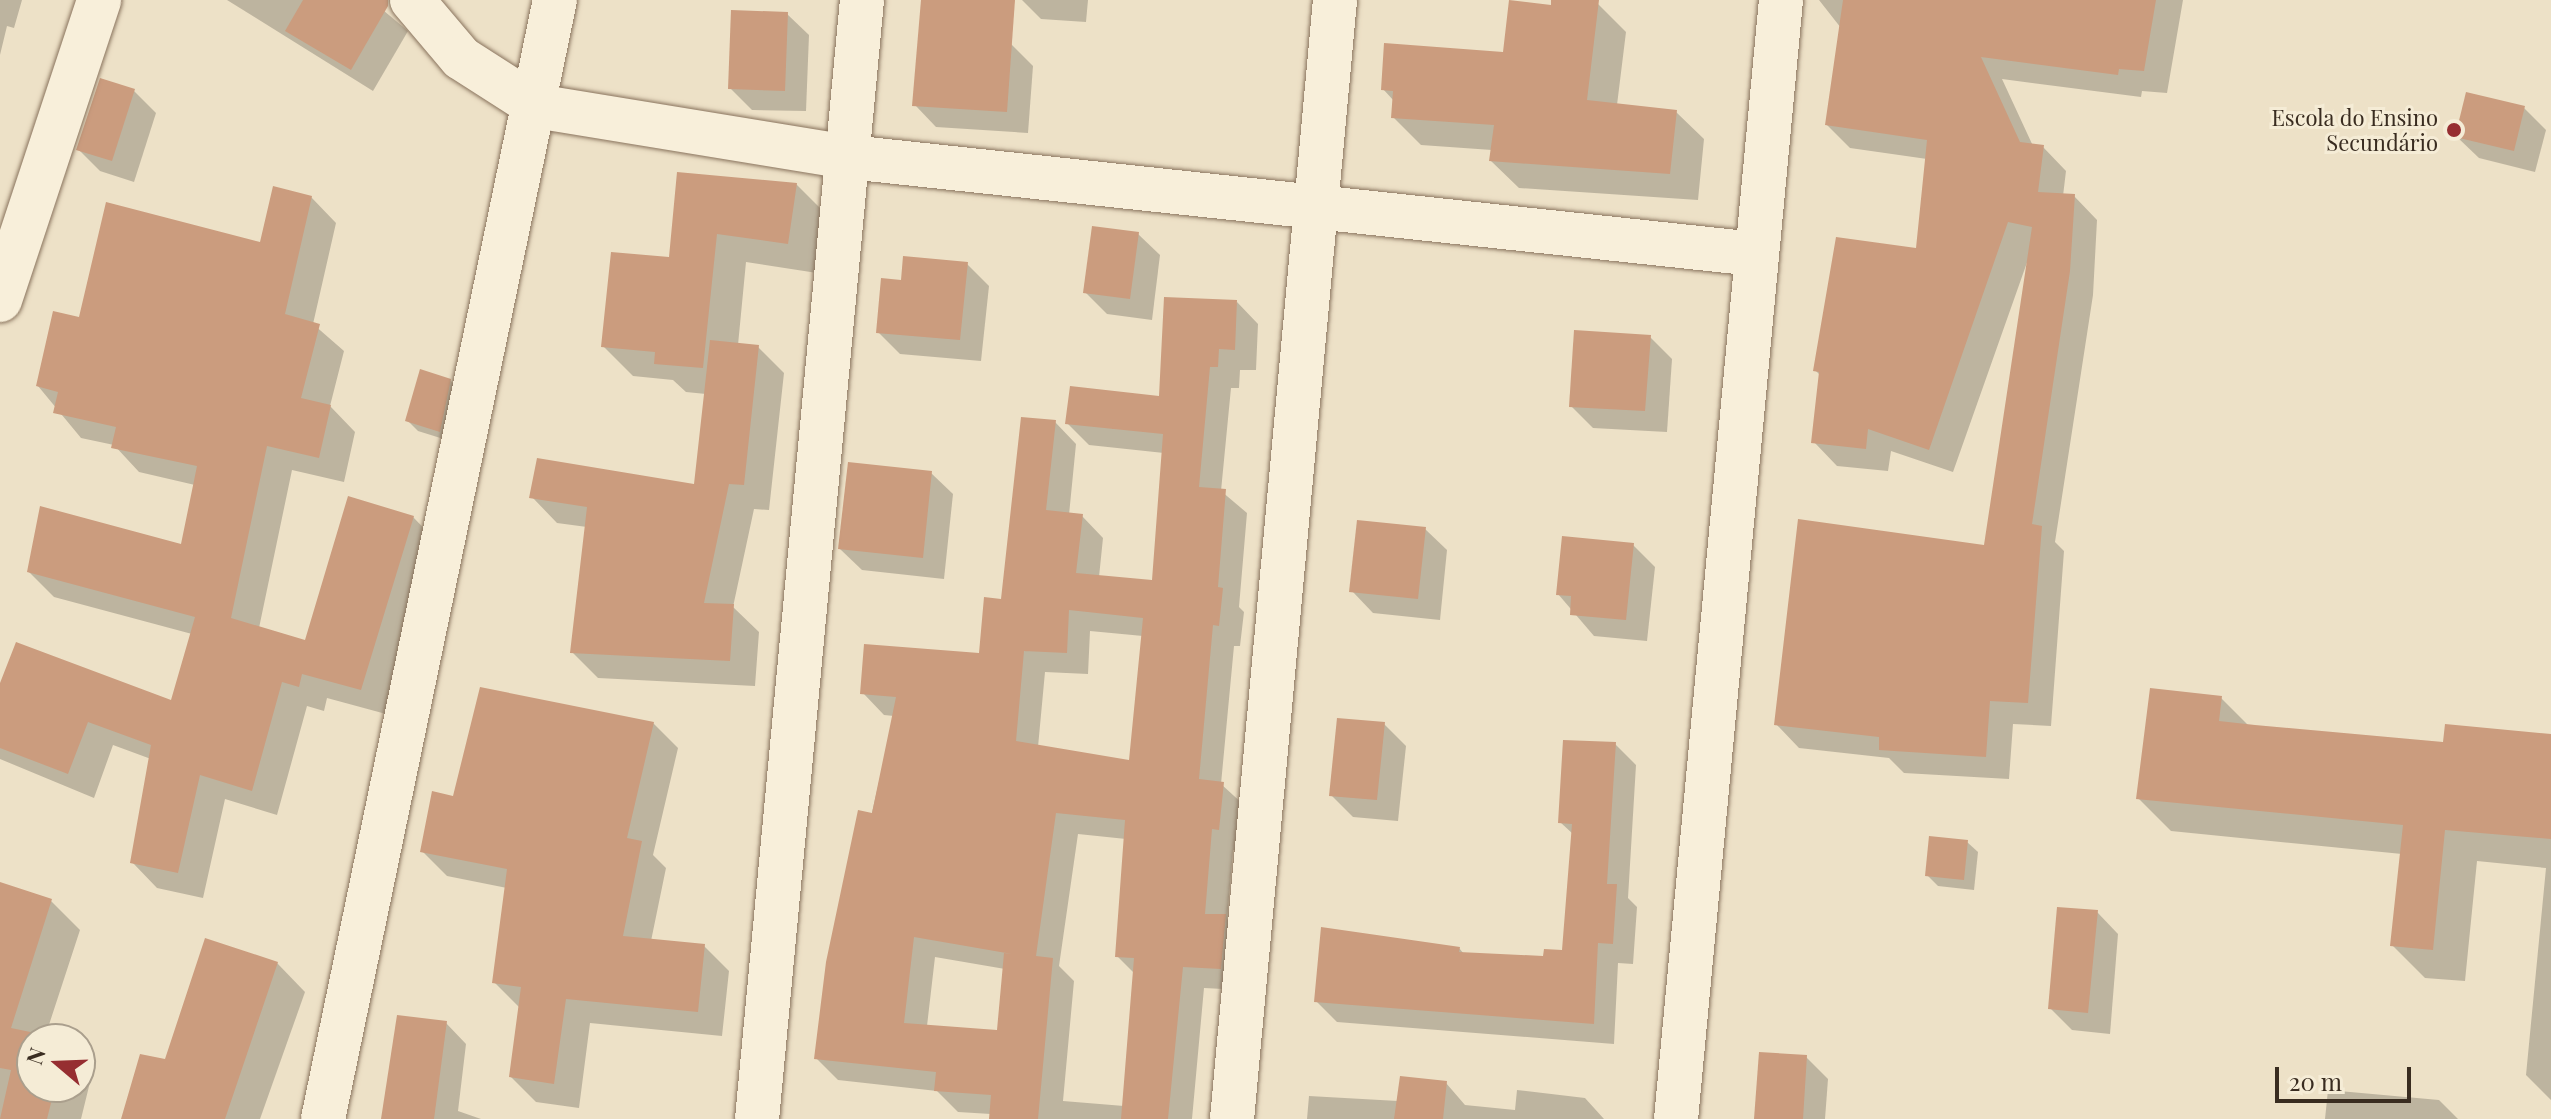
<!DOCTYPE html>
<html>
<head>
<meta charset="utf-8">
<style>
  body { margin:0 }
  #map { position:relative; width:2551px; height:1119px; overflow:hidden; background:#ede1c7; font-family:"Playfair Display",serif }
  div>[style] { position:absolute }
  .shadow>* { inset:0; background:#0003 }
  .building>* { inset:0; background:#cb9c7e }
  .roads { filter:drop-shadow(0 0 2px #89735d) drop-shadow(0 0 2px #89735d) }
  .street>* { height:44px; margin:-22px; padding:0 22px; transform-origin:22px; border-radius:22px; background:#f8efda }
  .dots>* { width:22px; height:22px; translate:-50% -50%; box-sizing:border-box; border:4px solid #f5ecd6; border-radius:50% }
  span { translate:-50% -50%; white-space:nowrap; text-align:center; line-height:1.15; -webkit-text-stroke:6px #f5ecd6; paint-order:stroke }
  .poi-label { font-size:22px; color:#392c20 }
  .right { translate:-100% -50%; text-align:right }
  .north { position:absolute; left:16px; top:1023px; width:80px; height:80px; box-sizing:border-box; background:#f5ecd6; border:2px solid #aa9f8d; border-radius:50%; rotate:289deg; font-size:22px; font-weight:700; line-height:32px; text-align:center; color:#392c20 }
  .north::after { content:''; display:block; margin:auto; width:28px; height:36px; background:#962e31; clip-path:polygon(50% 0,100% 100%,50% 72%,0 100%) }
  .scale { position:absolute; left:2275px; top:1067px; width:136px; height:36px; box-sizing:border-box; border:4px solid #392c20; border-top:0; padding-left:10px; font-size:24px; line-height:28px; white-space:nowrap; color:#392c20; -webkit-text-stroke:6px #f5ecd6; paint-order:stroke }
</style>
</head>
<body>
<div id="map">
  <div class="shadow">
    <div style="clip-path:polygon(0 0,22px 0,14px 28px,7px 26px,0 55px)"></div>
    <div style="clip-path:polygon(227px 0,371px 0,408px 31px,373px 91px)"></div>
    <div style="clip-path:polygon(1022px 0,1088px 0,1086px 22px,1041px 19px)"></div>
    <div style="clip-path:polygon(1553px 0,1598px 4px,1626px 32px,1617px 105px,1676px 112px,1704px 139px,1698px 200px,1519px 188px,1491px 161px,1492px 150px,1421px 145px,1393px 117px,1394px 101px,1383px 89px,1505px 54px,1553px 8px)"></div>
    <div style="clip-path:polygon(1819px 0,2183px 0,2167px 93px,2142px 91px,2141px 97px,2002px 79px,2033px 146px,2043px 147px,2066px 171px,2063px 196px,2074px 196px,2097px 220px,2093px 295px,2055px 542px,2064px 551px,2051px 726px,2013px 724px,2009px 779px,1904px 773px,1889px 758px,1799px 748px,1776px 724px,1986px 547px,2030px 254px,1953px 472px,1891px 451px,1888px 471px,1837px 466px,1814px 442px,1821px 376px,1815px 370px,1917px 250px,1927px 159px,1850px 148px,1827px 125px,1841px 28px)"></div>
    <div style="clip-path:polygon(787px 14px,809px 35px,806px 111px,752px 110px,730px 88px)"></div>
    <div style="clip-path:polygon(1011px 44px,1033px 66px,1028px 133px,936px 127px,915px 105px)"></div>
    <div style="clip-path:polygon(134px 91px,156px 113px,134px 182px,100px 171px,78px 149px)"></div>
    <div style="clip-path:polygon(2524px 108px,2546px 130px,2535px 172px,2479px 158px,2457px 137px)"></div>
    <div style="clip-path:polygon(796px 184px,826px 214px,817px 273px,746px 262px,738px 345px,758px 347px,784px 373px,769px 510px,754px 509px,733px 607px,759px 632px,755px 686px,598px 678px,572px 652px,587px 527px,557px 523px,532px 497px,696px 487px,706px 394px,686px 392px,673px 380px,633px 376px,603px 346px,671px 259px)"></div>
    <div style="clip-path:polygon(311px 197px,336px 223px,313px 324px,344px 351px,330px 406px,355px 432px,344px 482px,292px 470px,259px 628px,306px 642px,413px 517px,438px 543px,386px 714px,327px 698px,324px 711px,307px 706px,277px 815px,225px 799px,203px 898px,157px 888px,132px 862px,151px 759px,113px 745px,94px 798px,0 759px,0 689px,173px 702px,192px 634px,54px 597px,29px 572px,183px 546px,195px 485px,139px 472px,114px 445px,81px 438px,38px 386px,81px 320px,261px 245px)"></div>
    <div style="clip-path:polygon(1138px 234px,1160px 255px,1152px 320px,1107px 314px,1085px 292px)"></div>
    <div style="clip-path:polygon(967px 264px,989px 286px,981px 361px,900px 354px,878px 332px)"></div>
    <div style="clip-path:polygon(evenodd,1237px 302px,1258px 324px,1256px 370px,1240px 370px,1239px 388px,1231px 388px,1221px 491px,1247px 513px,1239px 607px,1244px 612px,1240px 646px,1234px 646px,1221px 784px,1245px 806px,1240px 850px,1233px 850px,1227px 919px,1247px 938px,1242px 990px,1204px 988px,1192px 1119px,991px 1119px,991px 1114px,958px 1112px,937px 1091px,838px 1080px,816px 1058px,894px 716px,884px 715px,863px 693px,981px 655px,1003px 601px,1055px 422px,1076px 444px,1069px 515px,1082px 516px,1103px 538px,1099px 577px,1154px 583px,1164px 453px,1089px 445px,1068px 424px,1161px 398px,1237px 302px,1090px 631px,1143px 636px,1131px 763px,1038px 747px,1045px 672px,1088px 674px,1090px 631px,1237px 302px,1078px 834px,1126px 839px,1117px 956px,1135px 974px,1124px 1106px,1063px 1101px,1074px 981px,1059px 966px,1078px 834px,1237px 302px,935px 957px,1005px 969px,999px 1032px,927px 1026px,935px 957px)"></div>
    <div style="clip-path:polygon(1650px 337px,1672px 359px,1667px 432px,1593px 428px,1571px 406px)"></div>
    <div style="clip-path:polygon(450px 380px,461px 391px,450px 441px,418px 431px,407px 420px)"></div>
    <div style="clip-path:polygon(931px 473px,953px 494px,944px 579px,862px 570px,840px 549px)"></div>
    <div style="clip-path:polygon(1425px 529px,1447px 550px,1440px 620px,1373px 613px,1352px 591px)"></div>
    <div style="clip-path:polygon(1633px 545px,1655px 567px,1647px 641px,1594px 636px,1558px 594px)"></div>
    <div style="clip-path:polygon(2221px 698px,2249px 726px,2445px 744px,2551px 736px,2551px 1100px,2526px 1075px,2546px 868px,2477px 861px,2465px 981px,2425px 978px,2392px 945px,2402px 854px,2171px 831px,2138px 798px)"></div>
    <div style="clip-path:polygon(653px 723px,678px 748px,653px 855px,666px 868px,651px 941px,704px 946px,729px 971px,722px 1036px,590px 1023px,579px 1108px,536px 1102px,511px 1077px,519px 1007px,494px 982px,507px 888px,447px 876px,422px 851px,455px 798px)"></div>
    <div style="clip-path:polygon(1384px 724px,1406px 746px,1398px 821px,1353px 817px,1331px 795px)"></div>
    <div style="clip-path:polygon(1615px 744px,1636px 765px,1628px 898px,1637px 907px,1633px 964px,1618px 963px,1614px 1044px,1337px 1022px,1316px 1001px,1459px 948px,1464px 954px,1545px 958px,1564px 952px,1573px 834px,1560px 822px)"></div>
    <div style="clip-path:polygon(1967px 842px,1978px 852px,1974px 890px,1938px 886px,1927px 875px)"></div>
    <div style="clip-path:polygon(0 884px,51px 901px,80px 930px,45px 1037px,54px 1039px,32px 1039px,32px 1087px,80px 1087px,80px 1057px,93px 1070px,81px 1119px,0 1119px)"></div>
    <div style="clip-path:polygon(2097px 912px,2118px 934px,2110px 1034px,2072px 1030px,2050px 1008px)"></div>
    <div style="clip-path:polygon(277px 963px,305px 992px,260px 1119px,123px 1119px)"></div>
    <div style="clip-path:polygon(446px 1023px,466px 1044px,458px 1111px,481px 1119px,383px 1119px)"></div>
    <div style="clip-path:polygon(1806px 1057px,1828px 1079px,1825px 1119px,1756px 1119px)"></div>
    <div style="clip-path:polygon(1446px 1083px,1465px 1105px,1515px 1110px,1517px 1090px,1585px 1098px,1604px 1119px,1307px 1119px,1309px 1096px,1398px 1101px)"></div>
    <div style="clip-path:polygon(2328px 1090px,2439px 1100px,2458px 1119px,2325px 1119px)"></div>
  </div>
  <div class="building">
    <div style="clip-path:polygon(303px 0,388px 0,388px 6px,351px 70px,285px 31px)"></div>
    <div style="clip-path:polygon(921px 0,1015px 0,1007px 112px,912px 106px)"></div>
    <div style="clip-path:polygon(1509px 0,1551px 5px,1551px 0,1599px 0,1587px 100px,1677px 110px,1670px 174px,1489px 161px,1494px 125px,1391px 118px,1393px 91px,1381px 90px,1384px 43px,1503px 52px)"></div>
    <div style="clip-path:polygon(1843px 0,2156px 0,2144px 71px,2119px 69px,2118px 75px,1981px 57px,2020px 142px,2044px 145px,2038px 192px,2075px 194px,2070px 271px,2032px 524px,2042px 526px,2028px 703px,1990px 701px,1986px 757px,1879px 750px,1879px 737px,1774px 725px,1798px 519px,1984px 545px,2032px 227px,2008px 222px,1929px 450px,1868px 429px,1866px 449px,1811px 443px,1819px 372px,1813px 371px,1836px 237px,1916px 248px,1927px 140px,1825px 125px)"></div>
    <div style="clip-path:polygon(731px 10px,788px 12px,785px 91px,728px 89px)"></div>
    <div style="clip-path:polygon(100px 78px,135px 89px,112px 161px,76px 150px)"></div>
    <div style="clip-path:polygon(2466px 92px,2525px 106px,2514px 151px,2455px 137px)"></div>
    <div style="clip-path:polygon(677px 172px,797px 183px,788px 244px,717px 234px,703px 368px,654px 364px,655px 352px,601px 347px,611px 252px,669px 257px)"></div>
    <div style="clip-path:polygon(273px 186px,312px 196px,285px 314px,320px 324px,301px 398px,331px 405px,319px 458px,267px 446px,231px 618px,305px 640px,348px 496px,414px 516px,361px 690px,302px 674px,299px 687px,282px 682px,252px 791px,200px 775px,178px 873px,130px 863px,151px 745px,88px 722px,68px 774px,0 748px,0 683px,16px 642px,171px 700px,195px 617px,27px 572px,40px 506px,181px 544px,197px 466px,111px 448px,116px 427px,53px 413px,58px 392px,36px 386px,53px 311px,79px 317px,106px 202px,260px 242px)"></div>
    <div style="clip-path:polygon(1092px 226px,1139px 232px,1130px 299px,1083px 293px)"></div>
    <div style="clip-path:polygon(903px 256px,968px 262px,960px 340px,876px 333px,881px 278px,901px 280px)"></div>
    <div style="clip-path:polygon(evenodd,1164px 297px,1237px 300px,1235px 350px,1219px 349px,1218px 367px,1210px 367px,1199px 487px,1226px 489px,1218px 587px,1223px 588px,1219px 626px,1213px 625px,1199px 779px,1224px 782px,1219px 830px,1212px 829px,1205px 914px,1226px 914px,1221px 969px,1183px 967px,1168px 1119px,1121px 1119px,1134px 958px,1115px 957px,1125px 820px,1056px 813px,1036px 956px,1053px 958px,1038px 1119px,989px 1119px,991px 1095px,934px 1091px,936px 1072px,814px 1059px,826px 962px,858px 810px,872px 813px,896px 697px,860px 694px,864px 644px,979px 653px,984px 597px,1001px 599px,1021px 417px,1056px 420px,1046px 510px,1083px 514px,1076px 573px,1152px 580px,1163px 434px,1065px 424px,1070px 386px,1159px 396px,1164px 297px,1069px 610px,1143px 618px,1129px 760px,1016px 741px,1024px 651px,1067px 653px,1069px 610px,1164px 297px,914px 937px,1012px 954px,1004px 953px,997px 1030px,904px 1023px,914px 937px)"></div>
    <div style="clip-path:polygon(1574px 330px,1651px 335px,1645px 411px,1569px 407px)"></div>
    <div style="clip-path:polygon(710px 340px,759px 345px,744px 485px,729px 484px,704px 603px,734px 604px,730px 661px,570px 653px,587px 507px,529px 498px,537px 458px,694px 484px)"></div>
    <div style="clip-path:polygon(420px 369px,451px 379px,440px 432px,405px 421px)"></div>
    <div style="clip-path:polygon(848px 462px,932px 471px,923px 558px,838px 549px)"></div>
    <div style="clip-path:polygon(1357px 520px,1426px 527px,1418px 599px,1349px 592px)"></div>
    <div style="clip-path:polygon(1562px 536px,1634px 543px,1626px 620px,1570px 615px,1571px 596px,1556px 595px)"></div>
    <div style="clip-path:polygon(480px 687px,654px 722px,627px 838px,642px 841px,623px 936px,705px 944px,698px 1012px,566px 999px,554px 1084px,509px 1077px,521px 987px,492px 983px,507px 869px,420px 852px,432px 791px,453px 796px)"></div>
    <div style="clip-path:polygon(2150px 688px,2222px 696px,2219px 721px,2255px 725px,2443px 742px,2445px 724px,2551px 734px,2551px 839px,2445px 830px,2433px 950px,2390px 946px,2403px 825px,2136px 799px)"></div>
    <div style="clip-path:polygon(1337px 718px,1385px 722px,1377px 800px,1329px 796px)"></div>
    <div style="clip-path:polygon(1563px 740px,1616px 742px,1607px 884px,1617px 884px,1613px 944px,1598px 943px,1594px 1024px,1314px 1002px,1321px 927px,1460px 947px,1459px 952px,1543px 956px,1544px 949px,1562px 950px,1572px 824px,1558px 823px)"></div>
    <div style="clip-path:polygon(1929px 836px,1968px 840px,1964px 880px,1925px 876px)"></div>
    <div style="clip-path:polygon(0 882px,52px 899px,11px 1028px,64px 1039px,32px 1039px,32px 1087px,55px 1087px,47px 1119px,0 1119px,11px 1070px,0 1068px)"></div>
    <div style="clip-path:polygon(2057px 907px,2098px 910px,2088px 1013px,2048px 1009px)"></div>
    <div style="clip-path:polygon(205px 938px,278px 962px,225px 1119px,121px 1119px,140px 1054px,165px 1059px)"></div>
    <div style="clip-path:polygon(397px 1015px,447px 1021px,434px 1119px,381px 1119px)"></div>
    <div style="clip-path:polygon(1759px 1052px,1807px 1055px,1803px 1119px,1754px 1119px)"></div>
    <div style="clip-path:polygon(1400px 1076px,1447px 1081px,1443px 1119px,1394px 1119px)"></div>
  </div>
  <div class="roads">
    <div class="street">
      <div style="left:412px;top:0;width:76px;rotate:49.8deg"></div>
      <div style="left:461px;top:58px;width:89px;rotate:32.6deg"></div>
      <div style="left:536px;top:106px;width:317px;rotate:9.3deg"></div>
      <div style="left:849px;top:157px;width:911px;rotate:6.11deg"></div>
      <div style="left:0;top:300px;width:316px;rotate:-71.7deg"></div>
      <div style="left:323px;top:1119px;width:1143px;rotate:-78.29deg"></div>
      <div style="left:757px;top:1119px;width:1124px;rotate:-84.64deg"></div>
      <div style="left:1232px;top:1119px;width:1124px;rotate:-84.74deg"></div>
      <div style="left:1676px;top:1119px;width:1124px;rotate:-84.64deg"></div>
    </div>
  </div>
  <div class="dots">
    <div style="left:2454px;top:130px;background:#962e31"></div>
  </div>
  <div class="poi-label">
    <span class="right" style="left:2438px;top:130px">Escola do Ensino<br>Secundário</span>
  </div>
  <div class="north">N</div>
  <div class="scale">20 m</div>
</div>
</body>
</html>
